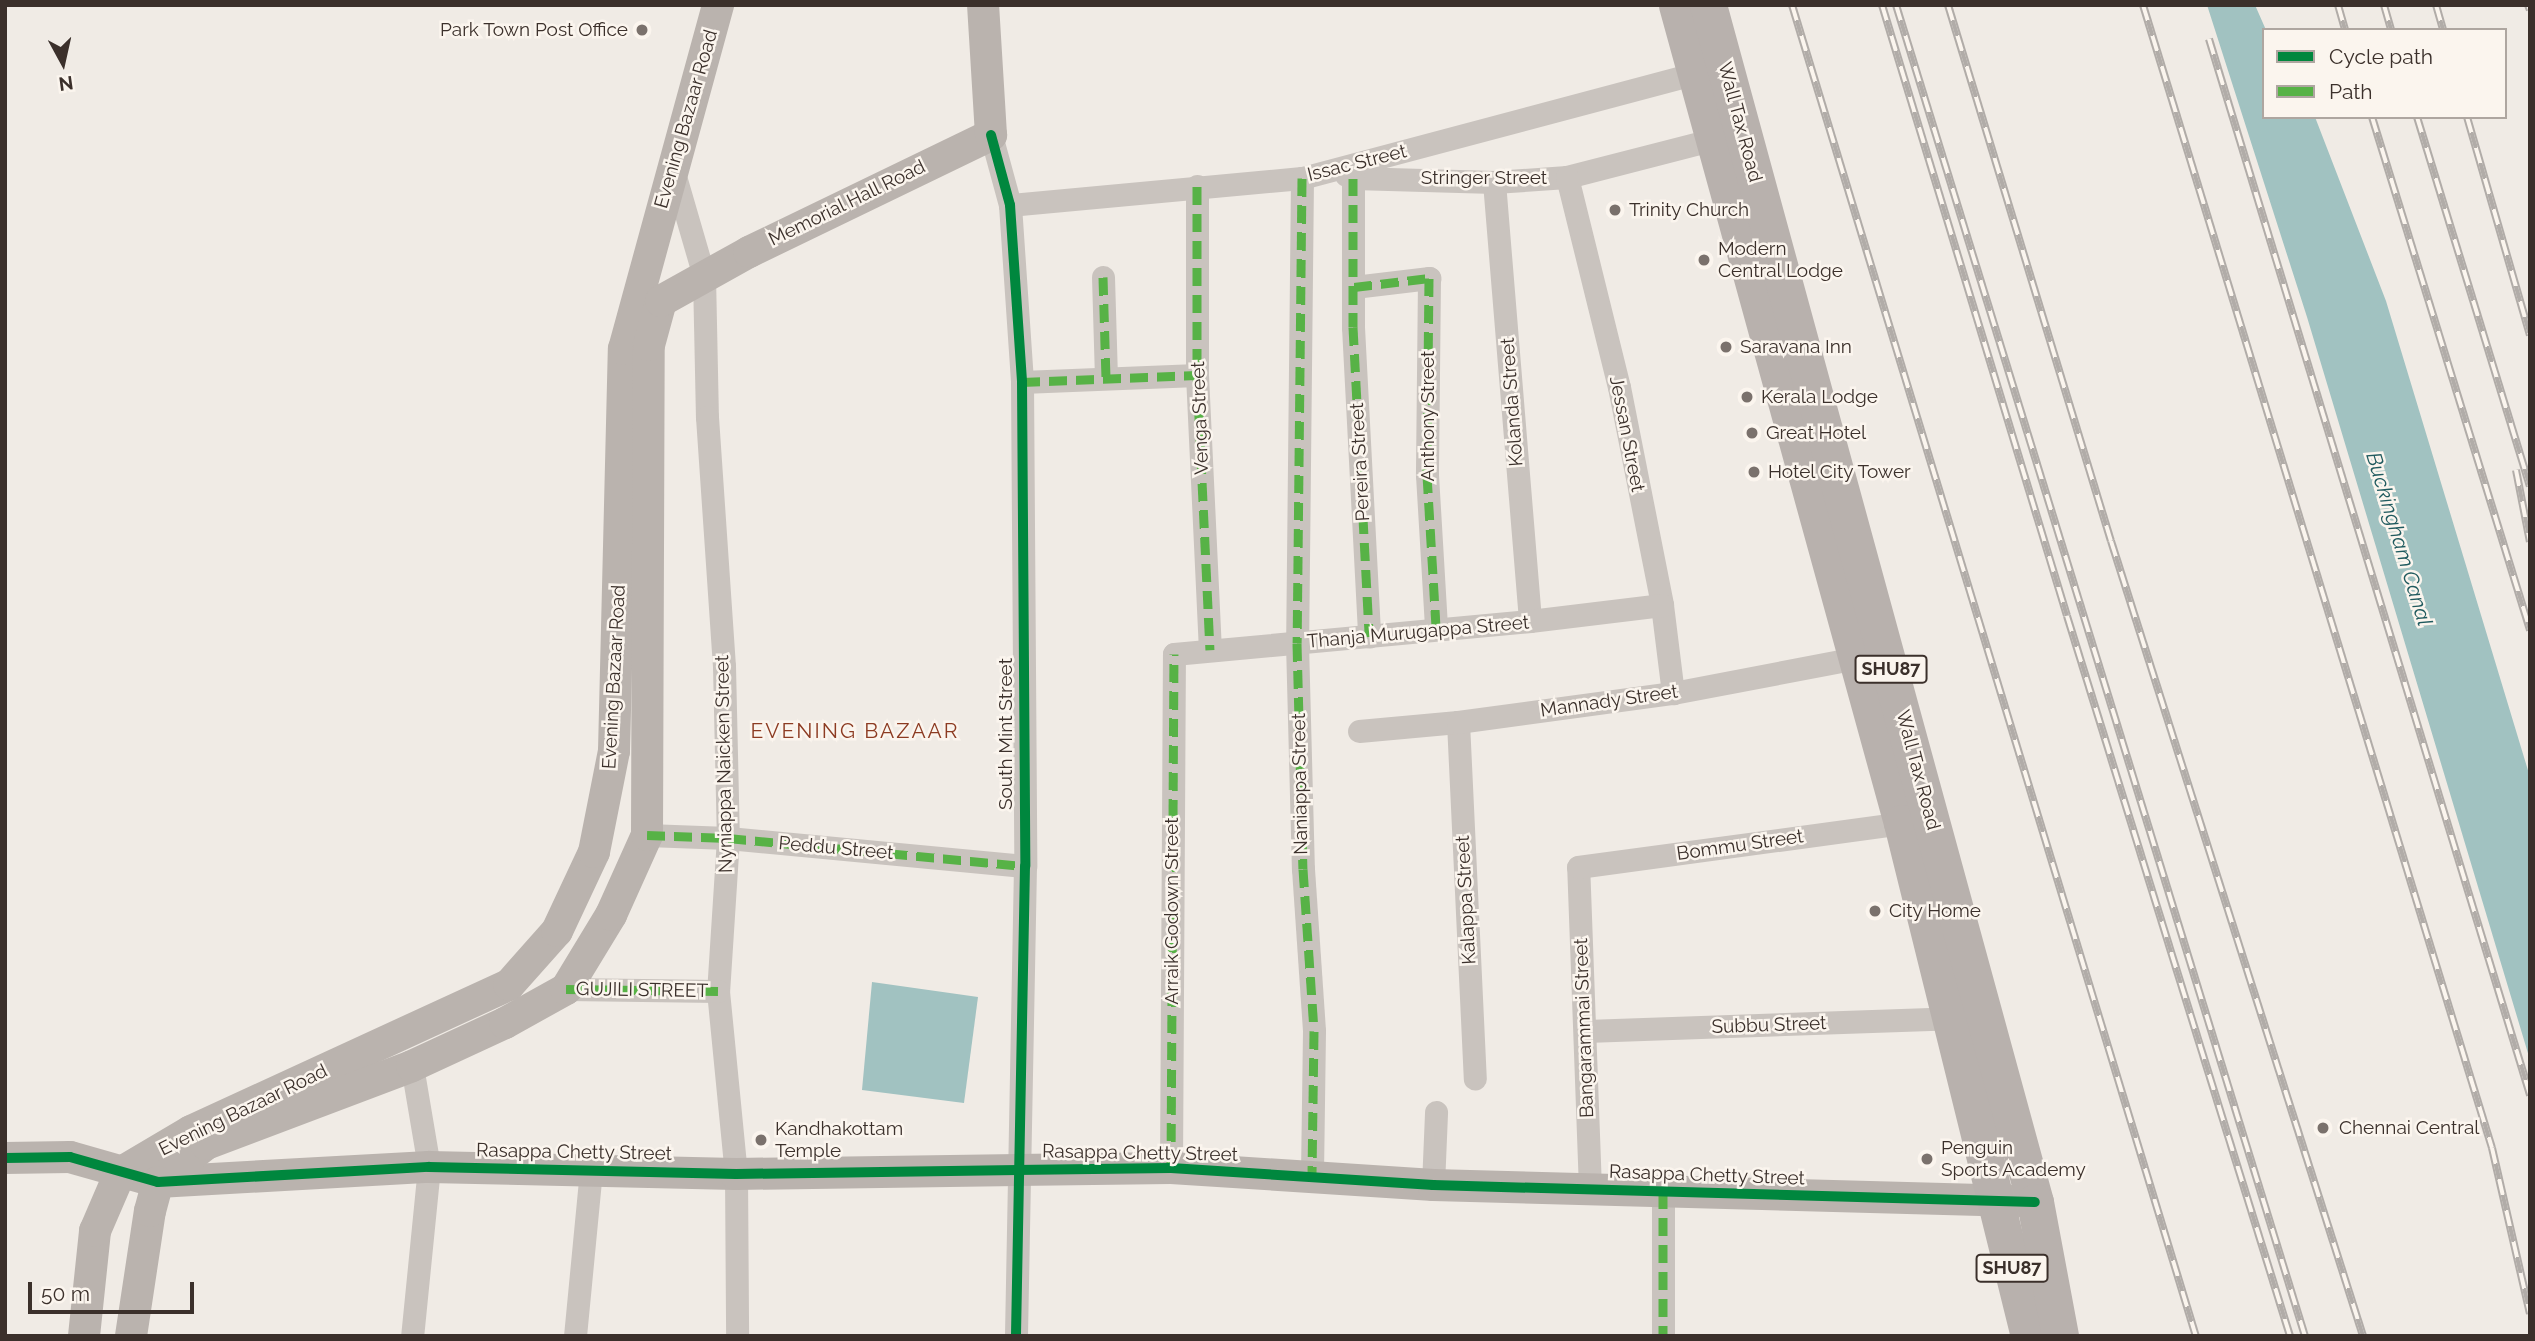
<!DOCTYPE html>
<html>
<head>
<meta charset="utf-8">
<style>
  body { margin:0 }
  #map { position:relative; width:2535px; height:1341px; overflow:hidden; background:#f0ebe5; font-family:Raleway,sans-serif }
  div>[style] { position:absolute }
  .water>* { inset:0; background:#a1c2c1 }
  .street>* { height:23px; margin:-11.5px; padding:0 11.5px; transform-origin:11.5px; border-radius:11.5px; background:#c9c3be }
  .secondary>* { height:32px; margin:-16px; padding:0 16px; transform-origin:16px; border-radius:16px; background:#bab3ae }
  .primary>* { height:37px; margin:-18.5px; padding:0 18.5px; transform-origin:18.5px; border-radius:18.5px; background:#b8b1ad }
  .rail>* { height:8px; margin-top:-4px; transform-origin:0; background:repeating-linear-gradient(90deg,#fbf5ee 0 16px,#b1aca8 0 32px); box-sizing:border-box; border-block:2px solid #b1aca8 }
  .quiet>* { height:9px; margin-top:-4.5px; transform-origin:0; background:repeating-linear-gradient(90deg,#57b246 0 18px,transparent 0 27px) }
  .cycleway>* { height:10px; margin:-5px; padding:0 5px; transform-origin:5px; border-radius:5px; background:#00873e }
  .dots>* { width:19px; height:19px; translate:-50% -50%; box-sizing:border-box; border:4px solid #fbf5ee; border-radius:50% }
  span { translate:-50% -50%; white-space:nowrap; text-align:center; line-height:1.15; -webkit-text-stroke:5px #fbf5ee; paint-order:stroke }
  .shield-label span { padding:2px 5px; background:#fbf5ee; border:2px solid; border-radius:5px; -webkit-text-stroke-width:0 }
  .shield-label { font-size:18px; color:#3b302b; font-weight:700 }
  .poi-label { font-size:19px; color:#3b302b }
  .right { translate:-100% -50%; text-align:right }
  .left { translate:0 -50%; text-align:left }
  .street-label { font-size:19px; color:#3b302b }
  .water-label { font-size:21px; color:#1f5a5e; font-style:italic }
  .neighbourhood-label { font-size:21px; color:#8c3b22; letter-spacing:2px }
  .frame { position:absolute; inset:0; border:7px solid #3b302b; pointer-events:none }
  .legend { position:absolute; left:2262px; top:28px; width:245px; height:91px; box-sizing:border-box; background:#fbf5ee; border:2px solid #aea6a0; margin:0; padding:9px 12px; list-style:none; font-size:21px; color:#3b302b }
  .legend li { display:flex; align-items:center; gap:14px; height:35px }
  .legend b { width:35px; border:2px solid #aea6a0 }
  .north { position:absolute; left:28px; top:28px; width:70px; height:70px; -webkit-text-stroke:5px #fbf5ee; paint-order:stroke; rotate:172deg; font-size:19px; font-weight:700; line-height:28px; text-align:center; color:#3b302b }
  .north::after { content:''; display:block; margin:auto; width:24px; height:32px; background:#3b302b; clip-path:polygon(50% 0,100% 100%,50% 72%,0 100%) }
  .scale { position:absolute; left:28px; top:1282px; width:166px; height:32px; box-sizing:border-box; border:4px solid #3b302b; border-top:0; padding-left:9px; font-size:21px; line-height:24px; white-space:nowrap; color:#3b302b; -webkit-text-stroke:5px #fbf5ee; paint-order:stroke }
</style>
</head>
<body>
<div id="map">
  <div class="water">
    <div style="clip-path:polygon(2207px 5px,2255px 5px,2266px 30px,2264px 117px,2315px 117px,2386px 301px,2530px 777px,2530px 1060px,2307px 317px)"></div>
    <div style="clip-path:polygon(872px 982px,978px 997px,964px 1103px,862px 1090px)"></div>
  </div>
  <div class="street">
    <div style="left:991px;top:135px;width:73px;rotate:74.8deg"></div>
    <div style="left:1010px;top:205px;width:177px;rotate:86.1deg"></div>
    <div style="left:1022px;top:382px;width:484px;rotate:89.6deg"></div>
    <div style="left:1025px;top:866px;width:470px;rotate:91.1deg"></div>
    <div style="left:672px;top:166px;width:115px;rotate:73.8deg"></div>
    <div style="left:704px;top:276px;width:141px;rotate:88.8deg"></div>
    <div style="left:707px;top:417px;width:250px;rotate:86.1deg"></div>
    <div style="left:724px;top:666px;width:172px;rotate:88.7deg"></div>
    <div style="left:728px;top:838px;width:153px;rotate:93.7deg"></div>
    <div style="left:718px;top:991px;width:184px;rotate:84.4deg"></div>
    <div style="left:736px;top:1174px;width:162px;rotate:89.6deg"></div>
    <div style="left:1346px;top:175px;width:8px;rotate:23deg"></div>
    <div style="left:1353px;top:178px;width:141px;rotate:1.6deg"></div>
    <div style="left:1494px;top:182px;width:73px;rotate:-3.9deg"></div>
    <div style="left:1567px;top:177px;width:153px;rotate:-14.4deg"></div>
    <div style="left:1567px;top:177px;width:216px;rotate:76.1deg"></div>
    <div style="left:1619px;top:387px;width:222px;rotate:78.8deg"></div>
    <div style="left:1662px;top:605px;width:89px;rotate:82.9deg"></div>
    <div style="left:1302px;top:178px;width:465px;rotate:90.6deg"></div>
    <div style="left:1297px;top:643px;width:226px;rotate:88.5deg"></div>
    <div style="left:1303px;top:869px;width:162px;rotate:86.1deg"></div>
    <div style="left:1314px;top:1031px;width:146px;rotate:90.8deg"></div>
    <div style="left:1353px;top:178px;width:149px;rotate:90deg"></div>
    <div style="left:1353px;top:327px;width:310px;rotate:87deg"></div>
    <div style="left:1494px;top:182px;width:440px;rotate:85.3deg"></div>
    <div style="left:1197px;top:186px;width:189px;rotate:90deg"></div>
    <div style="left:1197px;top:375px;width:275px;rotate:87.3deg"></div>
    <div style="left:1010px;top:205px;width:293px;rotate:-5.3deg"></div>
    <div style="left:1302px;top:178px;width:408px;rotate:-14.9deg"></div>
    <div style="left:1103px;top:277px;width:100px;rotate:88.3deg"></div>
    <div style="left:1354px;top:287px;width:76px;rotate:-6.8deg"></div>
    <div style="left:1429px;top:278px;width:197px;rotate:90.6deg"></div>
    <div style="left:1427px;top:475px;width:153px;rotate:86.6deg"></div>
    <div style="left:1022px;top:382px;width:175px;rotate:-2.3deg"></div>
    <div style="left:1458px;top:722px;width:357px;rotate:87.3deg"></div>
    <div style="left:1359px;top:731px;width:99px;rotate:-5.2deg"></div>
    <div style="left:1458px;top:722px;width:217px;rotate:-7.7deg"></div>
    <div style="left:1673px;top:693px;width:186px;rotate:-10.8deg"></div>
    <div style="left:647px;top:835px;width:81px;rotate:2.1deg"></div>
    <div style="left:728px;top:838px;width:298px;rotate:5.4deg"></div>
    <div style="left:566px;top:989px;width:152px;rotate:0.8deg"></div>
    <div style="left:1586px;top:1031px;width:366px;rotate:-2deg"></div>
    <div style="left:412px;top:1066px;width:102px;rotate:80.4deg"></div>
    <div style="left:429px;top:1167px;width:170px;rotate:95.7deg"></div>
    <div style="left:1171px;top:1168px;width:514px;rotate:-89.67deg"></div>
    <div style="left:1174px;top:654px;width:358px;rotate:-5.3deg"></div>
    <div style="left:1530px;top:621px;width:133px;rotate:-6.9deg"></div>
    <div style="left:1433px;top:1185px;width:73px;rotate:-87.6deg"></div>
    <div style="left:1590px;top:1189px;width:322px;rotate:-92.1deg"></div>
    <div style="left:1578px;top:867px;width:327px;rotate:-7.7deg"></div>
    <div style="left:1663px;top:1191px;width:145px;rotate:90deg"></div>
    <div style="left:575px;top:1336px;width:168px;rotate:-84.5deg"></div>
  </div>
  <div class="secondary">
    <div style="left:5px;top:1158px;width:65px;rotate:-0.9deg"></div>
    <div style="left:70px;top:1157px;width:91px;rotate:15.9deg"></div>
    <div style="left:158px;top:1182px;width:271px;rotate:-3.2deg"></div>
    <div style="left:429px;top:1167px;width:307px;rotate:1.3deg"></div>
    <div style="left:736px;top:1174px;width:435px;rotate:-0.8deg"></div>
    <div style="left:1171px;top:1168px;width:263px;rotate:3.7deg"></div>
    <div style="left:1433px;top:1185px;width:585px;rotate:1.57deg"></div>
    <div style="left:120px;top:1173px;width:82px;rotate:-30.6deg"></div>
    <div style="left:191px;top:1131px;width:350px;rotate:-24.7deg"></div>
    <div style="left:509px;top:985px;width:72px;rotate:-48.4deg"></div>
    <div style="left:557px;top:931px;width:87px;rotate:-64.9deg"></div>
    <div style="left:594px;top:852px;width:103px;rotate:-78.8deg"></div>
    <div style="left:614px;top:751px;width:402px;rotate:-88.6deg"></div>
    <div style="left:624px;top:349px;width:357px;rotate:-74.7deg"></div>
    <div style="left:158px;top:1182px;width:61px;rotate:-38.4deg"></div>
    <div style="left:206px;top:1144px;width:220px;rotate:-20.7deg"></div>
    <div style="left:412px;top:1066px;width:102px;rotate:-24.8deg"></div>
    <div style="left:505px;top:1023px;width:70px;rotate:-29.1deg"></div>
    <div style="left:566px;top:989px;width:87px;rotate:-58.7deg"></div>
    <div style="left:611px;top:915px;width:88px;rotate:-65.8deg"></div>
    <div style="left:647px;top:835px;width:490px;rotate:-89.8deg"></div>
    <div style="left:649px;top:345px;width:46px;rotate:-74.7deg"></div>
    <div style="left:661px;top:301px;width:101px;rotate:-29.1deg"></div>
    <div style="left:749px;top:252px;width:269px;rotate:-25.8deg"></div>
    <div style="left:991px;top:135px;width:130px;rotate:-93.5deg"></div>
    <div style="left:84px;top:1336px;width:106px;rotate:-84deg"></div>
    <div style="left:95px;top:1231px;width:63px;rotate:-66.7deg"></div>
    <div style="left:131px;top:1336px;width:126px;rotate:-81.4deg"></div>
    <div style="left:150px;top:1211px;width:30px;rotate:-75deg"></div>
  </div>
  <div class="primary">
    <div style="left:1677px;top:5px;width:848px;rotate:74.62deg"></div>
    <div style="left:1902px;top:823px;width:528px;rotate:76.1deg"></div>
    <div style="left:1708px;top:5px;width:1241px;rotate:74.72deg"></div>
    <div style="left:2035px;top:1202px;width:136px;rotate:79.4deg"></div>
  </div>
  <div class="rail">
    <div style="left:1792px;top:5px;width:1391px;rotate:73.12deg"></div>
    <div style="left:1882px;top:5px;width:638px;rotate:73.15deg"></div>
    <div style="left:2067px;top:616px;width:754px;rotate:72.79deg"></div>
    <div style="left:1896px;top:5px;width:1392px;rotate:72.92deg"></div>
    <div style="left:1948px;top:5px;width:560px;rotate:73.09deg"></div>
    <div style="left:2111px;top:541px;width:834px;rotate:72.41deg"></div>
    <div style="left:2143px;top:5px;width:1195px;rotate:73.02deg"></div>
    <div style="left:2492px;top:1148px;width:170px;rotate:77.1deg"></div>
    <div style="left:2338px;top:5px;width:26px;rotate:74deg"></div>
    <div style="left:2384px;top:5px;width:26px;rotate:74deg"></div>
    <div style="left:2436px;top:5px;width:26px;rotate:74deg"></div>
    <div style="left:2528px;top:5px;width:5px;rotate:68deg"></div>
    <div style="left:2209px;top:39px;width:1104px;rotate:73.09deg"></div>
    <div style="left:2372px;top:117px;width:537px;rotate:72.88deg"></div>
    <div style="left:2417px;top:117px;width:386px;rotate:73deg"></div>
    <div style="left:2467px;top:117px;width:227px;rotate:73.9deg"></div>
    <div style="left:2516px;top:470px;width:73px;rotate:79deg"></div>
  </div>
  <div class="quiet">
    <div style="left:1302px;top:178px;width:465px;rotate:90.6deg"></div>
    <div style="left:1297px;top:643px;width:226px;rotate:88.5deg"></div>
    <div style="left:1303px;top:869px;width:162px;rotate:86.1deg"></div>
    <div style="left:1314px;top:1031px;width:146px;rotate:90.8deg"></div>
    <div style="left:1353px;top:178px;width:149px;rotate:90deg"></div>
    <div style="left:1353px;top:327px;width:310px;rotate:87deg"></div>
    <div style="left:1197px;top:186px;width:189px;rotate:90deg"></div>
    <div style="left:1197px;top:375px;width:275px;rotate:87.3deg"></div>
    <div style="left:1103px;top:277px;width:100px;rotate:88.3deg"></div>
    <div style="left:1354px;top:287px;width:76px;rotate:-6.8deg"></div>
    <div style="left:1429px;top:278px;width:197px;rotate:90.6deg"></div>
    <div style="left:1427px;top:475px;width:153px;rotate:86.6deg"></div>
    <div style="left:1022px;top:382px;width:175px;rotate:-2.3deg"></div>
    <div style="left:647px;top:835px;width:81px;rotate:2.1deg"></div>
    <div style="left:728px;top:838px;width:298px;rotate:5.4deg"></div>
    <div style="left:566px;top:989px;width:152px;rotate:0.8deg"></div>
    <div style="left:1171px;top:1168px;width:514px;rotate:-89.67deg"></div>
    <div style="left:1663px;top:1191px;width:145px;rotate:90deg"></div>
  </div>
  <div class="cycleway">
    <div style="left:991px;top:135px;width:73px;rotate:74.8deg"></div>
    <div style="left:1010px;top:205px;width:177px;rotate:86.1deg"></div>
    <div style="left:1022px;top:382px;width:484px;rotate:89.6deg"></div>
    <div style="left:1025px;top:866px;width:470px;rotate:91.1deg"></div>
    <div style="left:5px;top:1158px;width:65px;rotate:-0.9deg"></div>
    <div style="left:70px;top:1157px;width:91px;rotate:15.9deg"></div>
    <div style="left:158px;top:1182px;width:271px;rotate:-3.2deg"></div>
    <div style="left:429px;top:1167px;width:307px;rotate:1.3deg"></div>
    <div style="left:736px;top:1174px;width:435px;rotate:-0.8deg"></div>
    <div style="left:1171px;top:1168px;width:263px;rotate:3.7deg"></div>
    <div style="left:1433px;top:1185px;width:602px;rotate:1.62deg"></div>
  </div>
  <div class="dots">
    <div style="left:642px;top:30px;background:#7a716c"></div>
    <div style="left:1615px;top:210px;background:#7a716c"></div>
    <div style="left:1704px;top:260px;background:#7a716c"></div>
    <div style="left:1726px;top:347px;background:#7a716c"></div>
    <div style="left:1747px;top:397px;background:#7a716c"></div>
    <div style="left:1752px;top:433px;background:#7a716c"></div>
    <div style="left:1754px;top:472px;background:#7a716c"></div>
    <div style="left:1875px;top:911px;background:#7a716c"></div>
    <div style="left:2323px;top:1128px;background:#7a716c"></div>
    <div style="left:761px;top:1140px;background:#7a716c"></div>
    <div style="left:1927px;top:1159px;background:#7a716c"></div>
  </div>
  <div class="shield-label">
    <span style="left:1891px;top:669px">SHU87</span>
    <span style="left:2012px;top:1268px">SHU87</span>
  </div>
  <div class="poi-label">
    <span class="right" style="left:628px;top:30px">Park Town Post Office</span>
    <span class="left" style="left:1629px;top:210px">Trinity Church</span>
    <span class="left" style="left:1718px;top:260px">Modern<br>Central Lodge</span>
    <span class="left" style="left:1740px;top:347px">Saravana Inn</span>
    <span class="left" style="left:1761px;top:397px">Kerala Lodge</span>
    <span class="left" style="left:1766px;top:433px">Great Hotel</span>
    <span class="left" style="left:1768px;top:472px">Hotel City Tower</span>
    <span class="left" style="left:1889px;top:911px">City Home</span>
    <span class="left" style="left:2339px;top:1128px">Chennai Central</span>
    <span class="left" style="left:775px;top:1140px">Kandhakottam<br>Temple</span>
    <span class="left" style="left:1941px;top:1159px">Penguin<br>Sports Academy</span>
  </div>
  <div class="street-label">
    <span style="left:686px;top:119px;rotate:-74deg">Evening Bazaar Road</span>
    <span style="left:1740px;top:122px;rotate:75deg">Wall Tax Road</span>
    <span style="left:1357px;top:163px;rotate:-14deg">Issac Street</span>
    <span style="left:1484px;top:178px">Stringer Street</span>
    <span style="left:847px;top:203px;rotate:-26deg">Memorial Hall Road</span>
    <span style="left:1512px;top:402px;rotate:-94deg">Kolanda Street</span>
    <span style="left:1428px;top:416px;rotate:-90deg">Anthony Street</span>
    <span style="left:1200px;top:418px;rotate:-92deg">Venga Street</span>
    <span style="left:1627px;top:434px;rotate:79deg">Jessan Street</span>
    <span style="left:1360px;top:462px;rotate:-93deg">Pereira Street</span>
    <span style="left:1418px;top:632px;rotate:-5deg">Thanja Murugappa Street</span>
    <span style="left:614px;top:677px;rotate:-87deg">Evening Bazaar Road</span>
    <span style="left:1609px;top:701px;rotate:-8deg">Mannady Street</span>
    <span style="left:1006px;top:734px;rotate:-90deg">South Mint Street</span>
    <span style="left:724px;top:764px;rotate:-91deg">Nyniappa Naicken Street</span>
    <span style="left:1918px;top:770px;rotate:75deg">Wall Tax Road</span>
    <span style="left:1300px;top:784px;rotate:-91deg">Naniappa Street</span>
    <span style="left:1740px;top:845px;rotate:-8deg">Bommu Street</span>
    <span style="left:836px;top:848px;rotate:5deg">Peddu Street</span>
    <span style="left:1466px;top:900px;rotate:-93deg">Kalappa Street</span>
    <span style="left:1172px;top:911px;rotate:-90deg">Arraik Godown Street</span>
    <span style="left:642px;top:990px;rotate:1deg">GUJILI STREET</span>
    <span style="left:1769px;top:1025px;rotate:-2deg">Subbu Street</span>
    <span style="left:1584px;top:1028px;rotate:-92deg">Bangarammai Street</span>
    <span style="left:243px;top:1110px;rotate:-26deg">Evening Bazaar Road</span>
    <span style="left:574px;top:1152px;rotate:1deg">Rasappa Chetty Street</span>
    <span style="left:1140px;top:1153px;rotate:1deg">Rasappa Chetty Street</span>
    <span style="left:1707px;top:1175px;rotate:2deg">Rasappa Chetty Street</span>
  </div>
  <div class="water-label">
    <span style="left:2399px;top:539px;rotate:73deg">Buckingham Canal</span>
  </div>
  <div class="neighbourhood-label">
    <span style="left:855px;top:731px">EVENING BAZAAR</span>
  </div>
  <div class="frame"></div>
  <ul class="legend">
  <li><b style="height:9px;background:#00873e"></b>Cycle path</li>
  <li><b style="height:9px;background:#57b246"></b>Path</li>
  </ul>
  <div class="north">N</div>
  <div class="scale">50 m</div>
</div>
</body>
</html>
